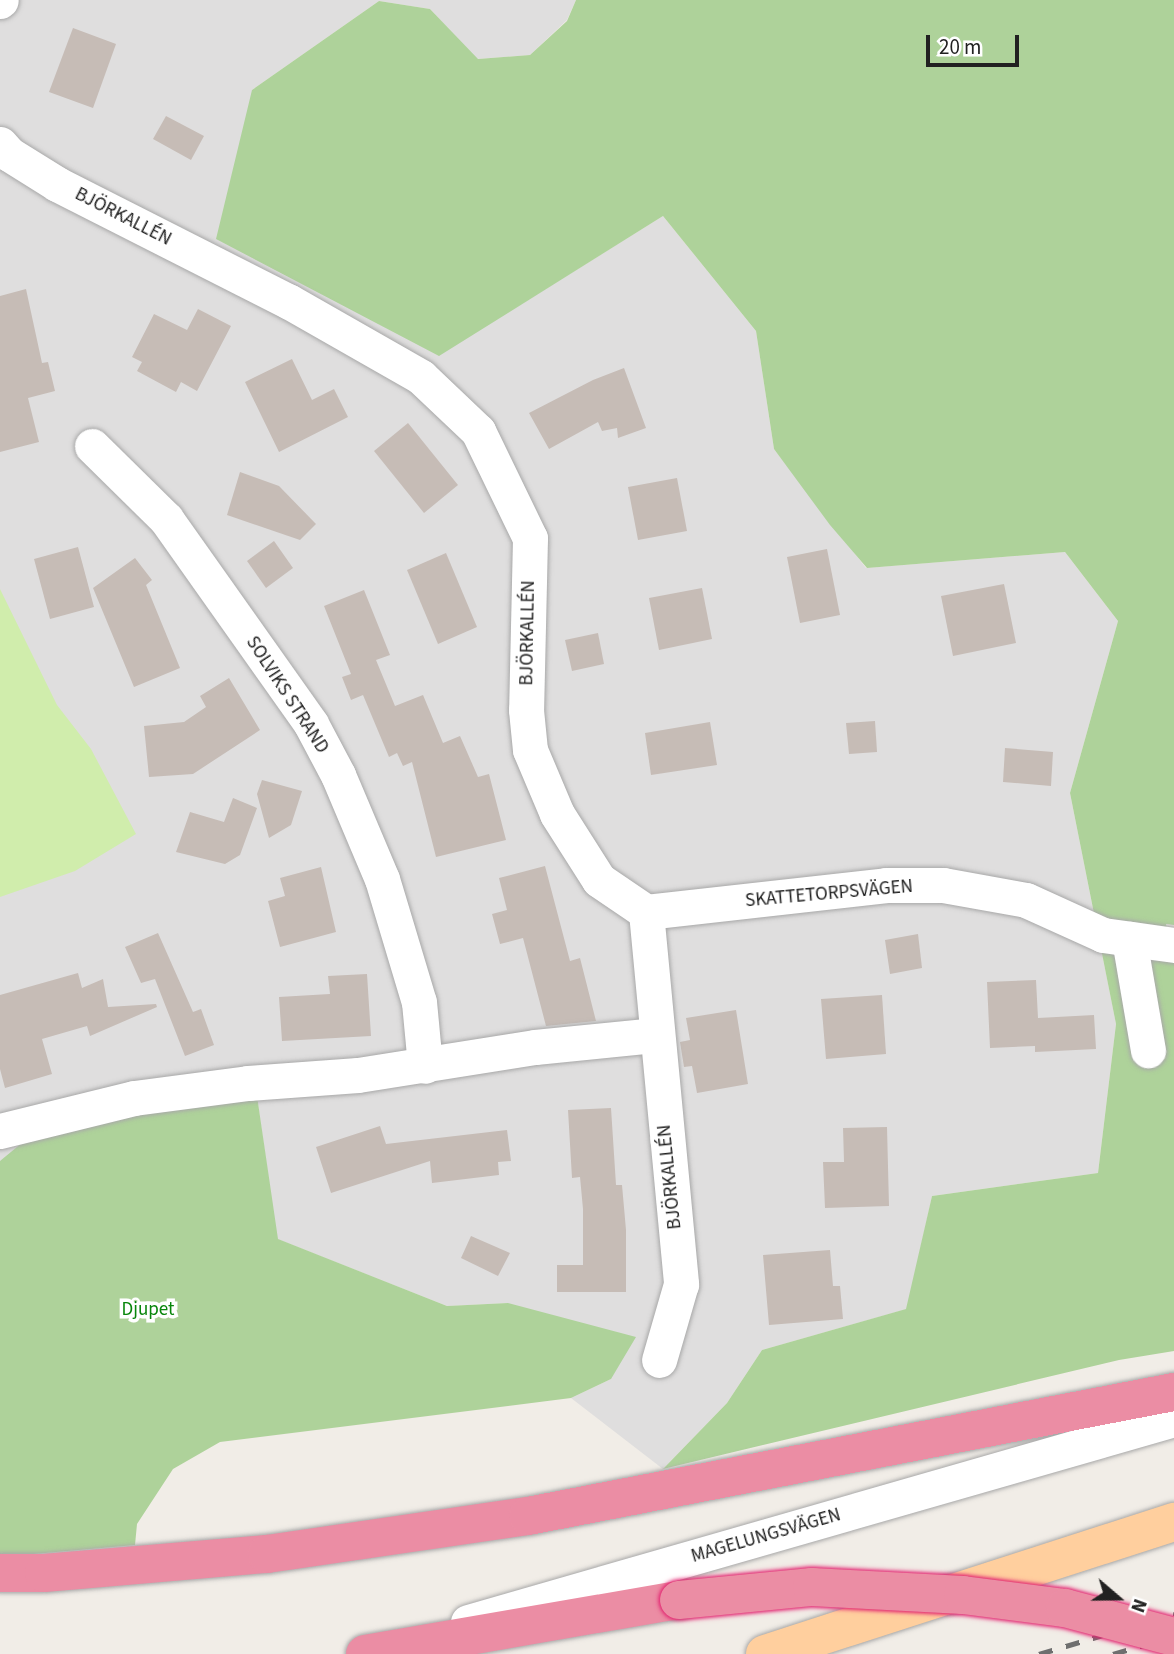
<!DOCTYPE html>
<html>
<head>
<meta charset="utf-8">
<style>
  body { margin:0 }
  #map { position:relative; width:1174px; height:1654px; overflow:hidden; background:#f1ede7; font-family:"Source Sans 3",sans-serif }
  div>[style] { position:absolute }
  .residential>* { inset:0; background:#dfdede }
  .grass>* { inset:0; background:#d0edac }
  .forest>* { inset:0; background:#aed29a }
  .building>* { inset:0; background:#c6bcb6 }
  .roads { filter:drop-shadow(0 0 2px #a8a8a8) drop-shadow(0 0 2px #a8a8a8) }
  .minor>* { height:35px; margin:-17.5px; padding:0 17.5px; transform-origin:17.5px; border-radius:17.5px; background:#fff }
  .major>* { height:38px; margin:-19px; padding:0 19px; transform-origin:19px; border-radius:19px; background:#ffcf9e }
  .highway>* { height:38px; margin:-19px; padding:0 19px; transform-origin:19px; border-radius:19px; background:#eb8da4 }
  .rail>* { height:5px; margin-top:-2.5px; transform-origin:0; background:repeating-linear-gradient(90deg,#6f6f6f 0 14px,transparent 0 28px) }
  .bridges { filter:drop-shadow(0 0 2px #e2216f) drop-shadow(0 0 2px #e2216f) }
  .highway-bridge>* { height:38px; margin:-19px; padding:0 19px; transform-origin:19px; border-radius:19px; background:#eb8da4 }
  span { translate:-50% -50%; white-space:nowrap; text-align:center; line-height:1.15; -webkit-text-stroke:7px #fff; paint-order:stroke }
  .street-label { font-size:19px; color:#212121 }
  .park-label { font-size:19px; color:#08860b }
  .north { position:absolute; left:1083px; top:1563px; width:70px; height:70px; -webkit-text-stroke:5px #fff; paint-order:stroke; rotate:110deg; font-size:19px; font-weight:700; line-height:28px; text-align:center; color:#212121 }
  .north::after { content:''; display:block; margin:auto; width:24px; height:32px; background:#212121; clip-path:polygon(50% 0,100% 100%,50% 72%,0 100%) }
  .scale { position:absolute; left:926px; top:35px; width:93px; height:32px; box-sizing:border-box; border:4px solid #212121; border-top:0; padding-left:9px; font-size:21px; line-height:24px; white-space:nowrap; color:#212121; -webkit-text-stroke:5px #fff; paint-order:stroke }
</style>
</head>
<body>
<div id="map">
  <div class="residential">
    <div style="clip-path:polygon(0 0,576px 0,567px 20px,530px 55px,477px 59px,430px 9px,379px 1px,252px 90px,439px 355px,663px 216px,756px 331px,774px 449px,866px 568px,1065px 552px,1118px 621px,1070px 793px,1116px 1024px,1098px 1173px,932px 1196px,907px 1309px,762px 1350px,727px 1403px,663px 1469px,571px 1398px,611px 1379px,508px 1303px,447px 1306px,277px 1239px,257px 1097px,0 1161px)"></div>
  </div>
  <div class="grass">
    <div style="clip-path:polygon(0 589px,57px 705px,91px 749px,136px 834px,75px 871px,0 897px)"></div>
  </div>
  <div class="forest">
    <div style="clip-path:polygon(576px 0,1174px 0,1174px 925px,1166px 924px,1174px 960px,1174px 1351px,1119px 1360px,663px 1469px,727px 1403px,762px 1350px,906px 1309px,932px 1196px,1098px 1173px,1116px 1024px,1070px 793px,1118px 621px,1065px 552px,867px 568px,830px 525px,774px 449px,756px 331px,663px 216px,439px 356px,216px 239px,252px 90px,379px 1px,430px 9px,478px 59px,530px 55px,567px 21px)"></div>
    <div style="clip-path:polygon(257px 1096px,278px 1239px,447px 1306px,508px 1303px,636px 1337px,611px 1379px,571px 1398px,220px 1442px,173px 1469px,137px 1524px,135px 1545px,0 1557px,0 1161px,23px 1142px,139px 1113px)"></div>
  </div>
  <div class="building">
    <div style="clip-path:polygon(73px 28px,116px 44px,93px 108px,49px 92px)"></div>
    <div style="clip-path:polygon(166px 116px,204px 136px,191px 160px,153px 139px)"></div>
    <div style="clip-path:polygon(26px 289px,42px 363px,48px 362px,55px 391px,28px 398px,39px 442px,0 452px,0 296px)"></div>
    <div style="clip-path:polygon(198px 309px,231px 326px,197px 391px,181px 382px,176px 392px,137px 371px,142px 362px,132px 357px,154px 314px,187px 330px)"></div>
    <div style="clip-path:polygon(292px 359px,312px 400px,334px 389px,348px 417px,279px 452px,245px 382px)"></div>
    <div style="clip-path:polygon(624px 368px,646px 428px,618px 438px,617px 428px,602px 431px,598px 422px,549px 449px,529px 413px,593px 380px)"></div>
    <div style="clip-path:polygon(408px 423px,458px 485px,424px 513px,374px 451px)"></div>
    <div style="clip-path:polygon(240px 472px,279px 486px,316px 524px,300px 540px,227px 515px)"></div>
    <div style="clip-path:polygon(677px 478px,687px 531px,638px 540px,628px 487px)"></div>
    <div style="clip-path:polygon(274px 541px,293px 568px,266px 588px,247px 561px)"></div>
    <div style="clip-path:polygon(78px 547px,94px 607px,50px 619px,34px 559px)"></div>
    <div style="clip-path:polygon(827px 549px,840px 615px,800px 623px,787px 557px)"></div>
    <div style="clip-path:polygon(446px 553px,477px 627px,438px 644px,407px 570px)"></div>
    <div style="clip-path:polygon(135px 558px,152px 580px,146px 585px,180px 668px,134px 687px,93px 588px)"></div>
    <div style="clip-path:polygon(1004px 584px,1016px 643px,953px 656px,941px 596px)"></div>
    <div style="clip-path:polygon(702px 588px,712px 639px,659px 650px,649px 598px)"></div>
    <div style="clip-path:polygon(364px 590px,390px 655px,376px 660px,395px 706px,423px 695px,443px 743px,460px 736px,478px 777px,489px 774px,506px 840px,436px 857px,412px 762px,403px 766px,397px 753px,389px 757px,363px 695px,351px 700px,342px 677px,351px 674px,324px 606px)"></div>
    <div style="clip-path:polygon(598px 633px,604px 664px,572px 671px,565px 640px)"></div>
    <div style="clip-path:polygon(229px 678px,260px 730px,193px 774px,149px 777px,144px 726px,184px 722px,206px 707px,200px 696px)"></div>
    <div style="clip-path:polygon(875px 721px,877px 752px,849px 754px,846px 723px)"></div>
    <div style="clip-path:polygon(710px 722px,717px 765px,651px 775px,645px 733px)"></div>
    <div style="clip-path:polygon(1005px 748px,1053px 752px,1051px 786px,1003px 782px)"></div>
    <div style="clip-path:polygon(262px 780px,302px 791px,291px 825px,269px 838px,257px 794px)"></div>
    <div style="clip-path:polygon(233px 798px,257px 808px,240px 855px,225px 864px,176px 852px,190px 812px,224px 822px)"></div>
    <div style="clip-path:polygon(545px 866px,570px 961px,580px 958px,596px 1021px,546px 1026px,523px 938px,500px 944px,492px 914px,507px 910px,499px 878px)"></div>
    <div style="clip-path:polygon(321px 867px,336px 932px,280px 947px,268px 901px,285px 896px,280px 878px)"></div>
    <div style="clip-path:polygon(158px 933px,193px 1012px,201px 1009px,214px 1045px,185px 1056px,155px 979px,141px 983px,125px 947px)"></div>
    <div style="clip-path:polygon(918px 934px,922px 968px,890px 974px,885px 940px)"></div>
    <div style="clip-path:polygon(78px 973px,82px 988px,103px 979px,108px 1007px,156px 1004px,157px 1007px,90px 1036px,87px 1026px,42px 1039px,52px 1074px,5px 1088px,0 1069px,0 995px)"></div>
    <div style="clip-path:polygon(367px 974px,371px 1036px,282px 1041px,279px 997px,330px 994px,328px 976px)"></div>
    <div style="clip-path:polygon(1036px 980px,1038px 1018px,1094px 1015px,1096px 1049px,1035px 1052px,1035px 1046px,990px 1048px,987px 982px)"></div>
    <div style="clip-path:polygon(882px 995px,886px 1054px,826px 1059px,821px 999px)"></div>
    <div style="clip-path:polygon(736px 1010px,748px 1084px,697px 1093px,692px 1066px,684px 1067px,680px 1042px,690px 1040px,686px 1018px)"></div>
    <div style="clip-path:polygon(611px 1108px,616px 1185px,622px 1185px,626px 1230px,626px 1292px,557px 1292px,557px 1265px,583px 1265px,583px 1209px,580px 1177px,572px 1178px,568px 1110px)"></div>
    <div style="clip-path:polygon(380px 1126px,386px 1144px,507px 1130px,511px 1161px,498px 1162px,499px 1175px,432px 1183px,430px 1161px,331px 1193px,316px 1147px)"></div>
    <div style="clip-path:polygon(887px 1127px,889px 1206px,825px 1208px,823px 1162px,844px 1162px,843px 1128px)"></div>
    <div style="clip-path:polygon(471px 1236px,510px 1253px,498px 1276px,461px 1258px)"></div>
    <div style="clip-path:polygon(830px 1250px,833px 1286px,840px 1286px,843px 1319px,769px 1325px,763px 1255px)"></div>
  </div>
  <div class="roads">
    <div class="minor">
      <div style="left:0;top:1px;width:1px;rotate:-45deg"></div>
      <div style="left:0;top:144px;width:13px;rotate:48deg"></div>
      <div style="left:9px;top:154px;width:57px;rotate:32deg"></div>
      <div style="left:57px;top:184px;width:259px;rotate:26.9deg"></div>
      <div style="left:288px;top:301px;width:153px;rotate:29.7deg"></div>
      <div style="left:421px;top:377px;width:79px;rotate:43.5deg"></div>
      <div style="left:478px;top:431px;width:119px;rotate:64.1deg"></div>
      <div style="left:530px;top:538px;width:172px;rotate:91.3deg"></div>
      <div style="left:526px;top:710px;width:40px;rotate:84.3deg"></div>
      <div style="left:530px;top:750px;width:69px;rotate:67.1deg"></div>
      <div style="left:557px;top:814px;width:78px;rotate:57.5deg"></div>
      <div style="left:599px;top:880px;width:57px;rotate:34.2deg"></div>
      <div style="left:92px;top:446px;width:104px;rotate:44.6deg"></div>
      <div style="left:166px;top:519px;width:251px;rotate:54.7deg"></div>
      <div style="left:311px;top:724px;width:58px;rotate:62.1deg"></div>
      <div style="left:338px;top:775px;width:113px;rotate:67.1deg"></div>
      <div style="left:382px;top:879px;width:128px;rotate:73.3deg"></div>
      <div style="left:419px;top:1002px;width:64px;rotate:84.6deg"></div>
      <div style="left:646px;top:912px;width:242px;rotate:-6.4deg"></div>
      <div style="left:886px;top:885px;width:57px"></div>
      <div style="left:943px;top:885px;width:84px;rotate:10.2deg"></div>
      <div style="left:1026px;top:900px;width:85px;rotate:24.4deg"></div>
      <div style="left:1103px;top:935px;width:72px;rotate:8deg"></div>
      <div style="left:646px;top:912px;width:374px;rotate:84.6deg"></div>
      <div style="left:681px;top:1284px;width:79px;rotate:106.1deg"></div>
      <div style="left:1129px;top:939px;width:113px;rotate:80.3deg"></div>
      <div style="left:0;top:1131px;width:138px;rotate:-13.8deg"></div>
      <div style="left:134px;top:1098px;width:115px;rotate:-7.5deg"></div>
      <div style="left:248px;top:1083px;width:110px;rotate:-4.2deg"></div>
      <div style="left:358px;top:1075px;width:179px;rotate:-9deg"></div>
      <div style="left:535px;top:1047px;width:122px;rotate:-5.7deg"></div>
      <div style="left:468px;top:1622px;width:735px;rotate:-16.04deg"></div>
    </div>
    <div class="major">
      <div style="left:765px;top:1654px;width:430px;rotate:-17.9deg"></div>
    </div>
    <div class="highway">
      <div style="left:0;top:1573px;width:44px"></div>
      <div style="left:44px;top:1573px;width:224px;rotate:-4.9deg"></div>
      <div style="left:267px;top:1554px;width:264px;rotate:-8.3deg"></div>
      <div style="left:528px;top:1516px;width:658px;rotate:-10.87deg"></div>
      <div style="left:365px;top:1654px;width:319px;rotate:-9.8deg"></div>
    </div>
  </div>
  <div class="rail">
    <div style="left:1039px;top:1654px;width:141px;rotate:-16.5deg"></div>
    <div style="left:1113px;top:1654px;width:64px;rotate:-16.4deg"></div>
  </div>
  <div class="bridges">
    <div class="highway-bridge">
      <div style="left:679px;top:1600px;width:134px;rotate:-5.6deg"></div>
      <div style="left:812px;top:1587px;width:151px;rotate:3deg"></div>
      <div style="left:963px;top:1595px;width:103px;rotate:7.3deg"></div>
      <div style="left:1065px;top:1608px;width:113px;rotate:14.9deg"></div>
    </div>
  </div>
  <div class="street-label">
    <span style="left:123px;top:217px;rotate:27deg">BJÖRKALLÉN</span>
    <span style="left:528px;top:633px;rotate:-89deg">BJÖRKALLÉN</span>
    <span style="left:287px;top:695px;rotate:57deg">SOLVIKS STRAND</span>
    <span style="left:829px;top:894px;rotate:-5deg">SKATTETORPSVÄGEN</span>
    <span style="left:670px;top:1177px;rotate:-96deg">BJÖRKALLÉN</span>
    <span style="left:766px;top:1536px;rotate:-16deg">MAGELUNGSVÄGEN</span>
  </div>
  <div class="park-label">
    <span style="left:148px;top:1310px">Djupet</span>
  </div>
  <div class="north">N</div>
  <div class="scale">20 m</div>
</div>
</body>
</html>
